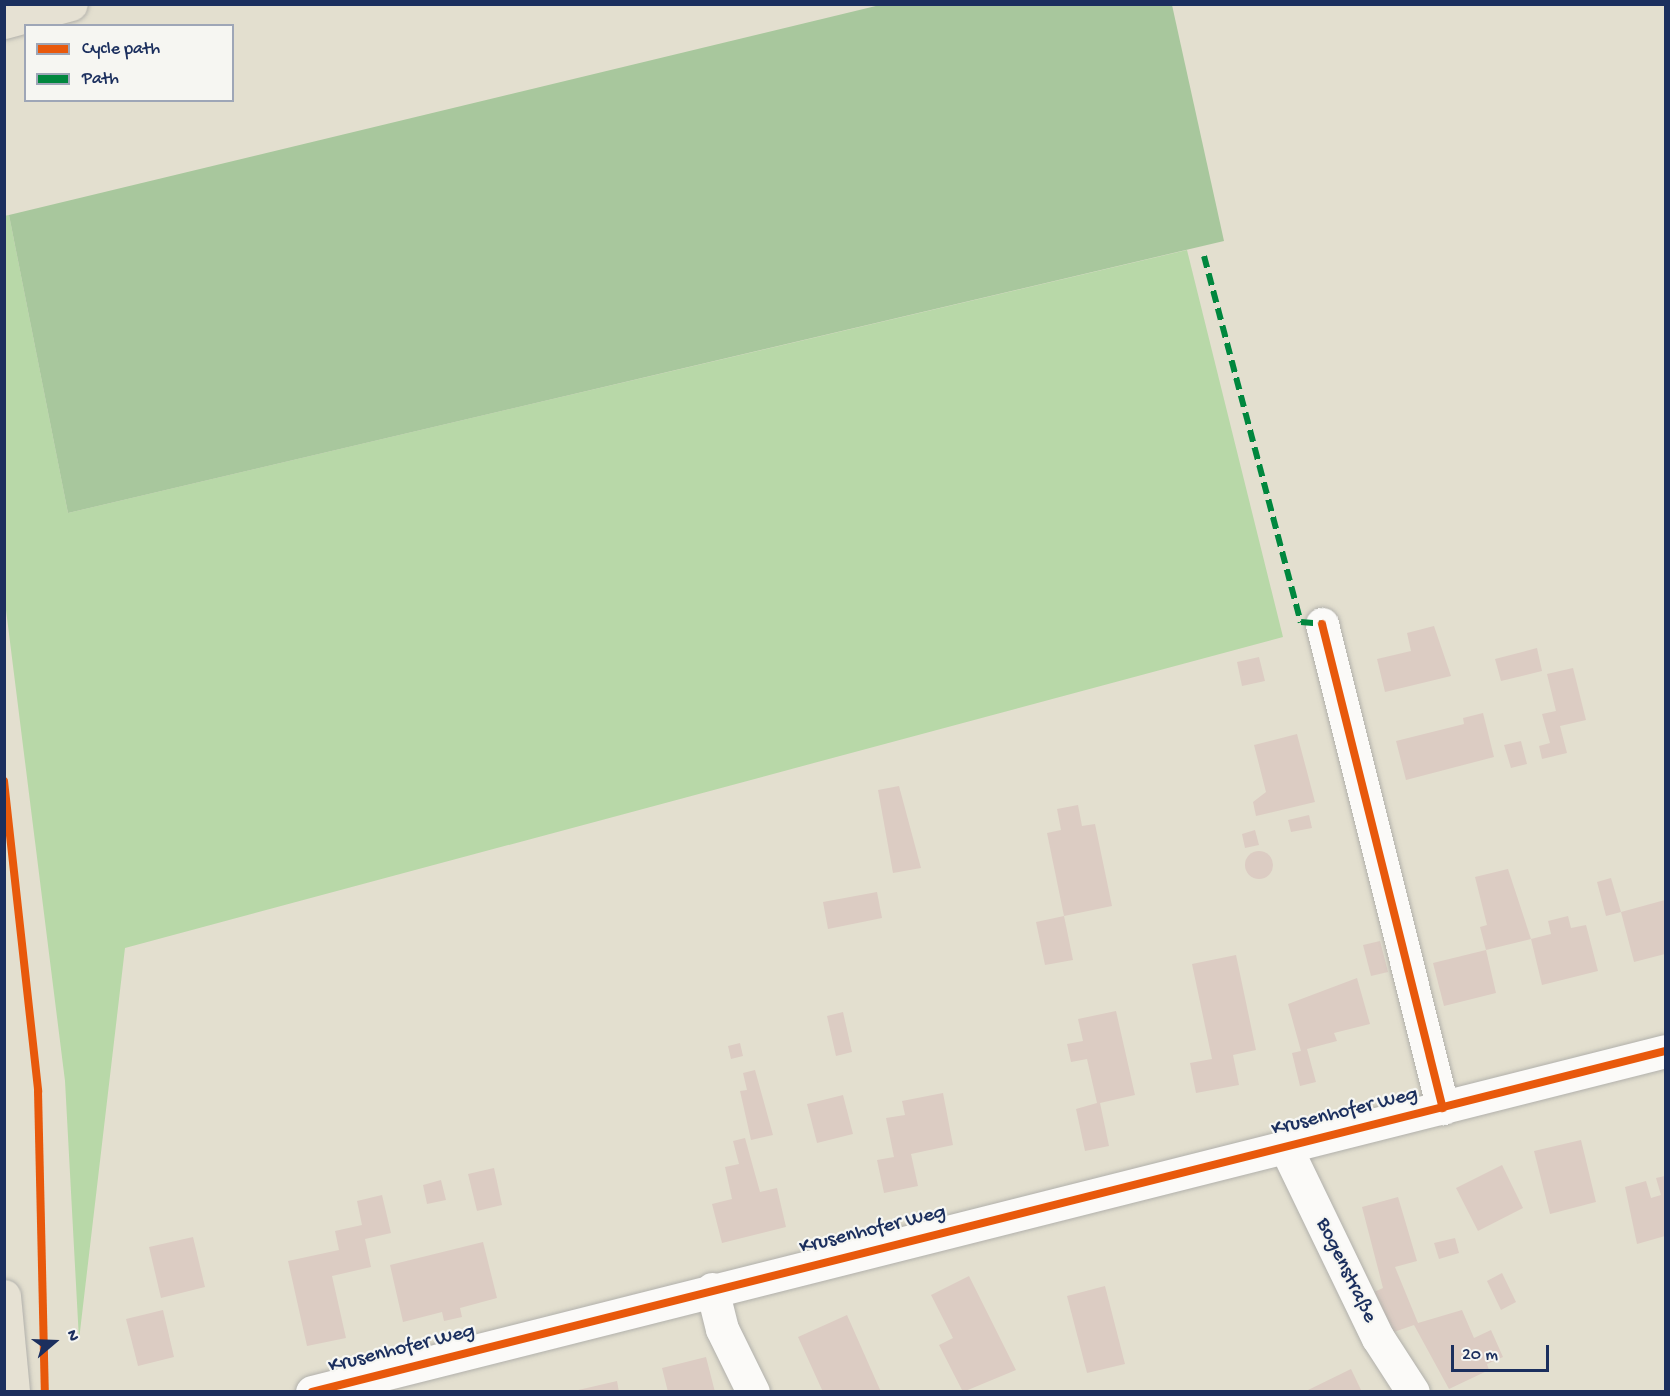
<!DOCTYPE html>
<html>
<head>
<meta charset="utf-8">
<style>
  body { margin:0 }
  #map { position:relative; width:1670px; height:1396px; overflow:hidden; background:#e3dfcf; font-family:"Gochi Hand",sans-serif }
  div>[style] { position:absolute }
  .green>* { inset:0; background:#b8d8a8 }
  .forest>* { inset:0; background:#a8c79d }
  .building>* { inset:0; background:#dcccc3 }
  .round { border-radius:50% }
  .roads { filter:drop-shadow(0 0 2px #b1b0ab) drop-shadow(0 0 2px #b1b0ab) }
  .minor>* { height:33px; margin:-16.5px; padding:0 16.5px; transform-origin:16.5px; border-radius:16.5px; background:#fbfaf8 }
  .primary>* { height:33px; margin:-16.5px; padding:0 16.5px; transform-origin:16.5px; border-radius:16.5px; background:#e6e1d3 }
  .motorway>* { height:33px; margin:-16.5px; padding:0 16.5px; transform-origin:16.5px; border-radius:16.5px; background:#e6e1d3 }
  .quiet>* { height:6px; margin-top:-3px; transform-origin:0; background:repeating-linear-gradient(90deg,#00873e 0 12px,transparent 0 18px) }
  .cycleway>* { height:8px; margin:-4px; padding:0 4px; transform-origin:4px; border-radius:4px; background:#e8590c }
  span { translate:-50% -50%; white-space:nowrap; text-align:center; line-height:1.15; -webkit-text-stroke:4.5px #f6f6f2; paint-order:stroke }
  .street-label { font-size:21px; color:#1b2f5e }
  .frame { position:absolute; inset:0; border:6px solid #1b2f5e; pointer-events:none }
  .legend { position:absolute; left:24px; top:24px; width:210px; height:78px; box-sizing:border-box; background:#f6f6f2; border:2px solid #9ea6b7; margin:0; padding:8px 10px; list-style:none; font-size:18px; color:#1b2f5e }
  .legend li { display:flex; align-items:center; gap:12px; height:30px }
  .legend b { width:30px; border:2px solid #9ea6b7 }
  .north { position:absolute; left:24px; top:1312px; width:60px; height:60px; -webkit-text-stroke:4px #f6f6f2; paint-order:stroke; rotate:71deg; font-size:16px; font-weight:700; line-height:24px; text-align:center; color:#1b2f5e }
  .north::after { content:''; display:block; margin:auto; width:21px; height:27px; background:#1b2f5e; clip-path:polygon(50% 0,100% 100%,50% 72%,0 100%) }
  .scale { position:absolute; left:1451px; top:1345px; width:98px; height:27px; box-sizing:border-box; border:3px solid #1b2f5e; border-top:0; padding-left:8px; font-size:18px; line-height:21px; white-space:nowrap; color:#1b2f5e; -webkit-text-stroke:4px #f6f6f2; paint-order:stroke }
</style>
</head>
<body>
<div id="map">
  <div class="green">
    <div style="clip-path:polygon(9px 215px,68px 513px,1187px 250px,1283px 637px,125px 948px,79px 1340px,65px 1081px,5px 602px,4px 216px)"></div>
  </div>
  <div class="forest">
    <div style="clip-path:polygon(1172px 5px,1224px 241px,68px 513px,9px 215px,880px 5px)"></div>
  </div>
  <div class="building">
    <div style="clip-path:polygon(1434px 626px,1451px 676px,1385px 692px,1377px 659px,1411px 651px,1407px 633px)"></div>
    <div style="clip-path:polygon(1537px 648px,1542px 671px,1501px 681px,1495px 659px)"></div>
    <div style="clip-path:polygon(1259px 657px,1265px 681px,1242px 686px,1237px 662px)"></div>
    <div style="clip-path:polygon(1573px 668px,1586px 720px,1560px 726px,1567px 753px,1542px 759px,1539px 746px,1550px 743px,1542px 714px,1556px 711px,1547px 674px)"></div>
    <div style="clip-path:polygon(1483px 713px,1494px 757px,1406px 780px,1396px 741px,1464px 724px,1463px 718px)"></div>
    <div style="clip-path:polygon(1297px 734px,1315px 802px,1256px 816px,1253px 802px,1266px 792px,1254px 745px)"></div>
    <div style="clip-path:polygon(1521px 741px,1527px 764px,1511px 768px,1504px 745px)"></div>
    <div style="clip-path:polygon(899px 786px,921px 868px,893px 873px,878px 790px)"></div>
    <div style="clip-path:polygon(1078px 805px,1082px 826px,1095px 824px,1112px 906px,1064px 916px,1047px 833px,1061px 830px,1057px 809px)"></div>
    <div style="clip-path:polygon(1309px 815px,1312px 828px,1291px 832px,1288px 820px)"></div>
    <div style="clip-path:polygon(1255px 830px,1259px 845px,1245px 848px,1242px 834px)"></div>
    <div class="round" style="left:1245px;top:851px;width:28px;height:28px"></div>
    <div style="clip-path:polygon(1508px 869px,1531px 939px,1551px 934px,1548px 921px,1568px 916px,1571px 928px,1586px 925px,1598px 971px,1542px 985px,1531px 939px,1486px 950px,1480px 927px,1487px 925px,1475px 877px)"></div>
    <div style="clip-path:polygon(1611px 878px,1621px 912px,1606px 916px,1597px 882px)"></div>
    <div style="clip-path:polygon(877px 892px,882px 918px,828px 929px,823px 902px)"></div>
    <div style="clip-path:polygon(1665px 900px,1665px 954px,1634px 962px,1621px 912px)"></div>
    <div style="clip-path:polygon(1064px 916px,1073px 960px,1045px 965px,1036px 922px)"></div>
    <div style="clip-path:polygon(1380px 941px,1388px 972px,1371px 976px,1363px 945px)"></div>
    <div style="clip-path:polygon(1486px 950px,1496px 993px,1444px 1006px,1433px 963px)"></div>
    <div style="clip-path:polygon(1236px 955px,1256px 1050px,1233px 1055px,1239px 1085px,1196px 1093px,1190px 1063px,1212px 1059px,1192px 964px)"></div>
    <div style="clip-path:polygon(1357px 978px,1370px 1024px,1334px 1033px,1337px 1041px,1307px 1049px,1316px 1082px,1300px 1086px,1292px 1053px,1301px 1051px,1288px 1004px)"></div>
    <div style="clip-path:polygon(1116px 1011px,1135px 1095px,1100px 1103px,1109px 1146px,1085px 1151px,1076px 1109px,1097px 1103px,1087px 1059px,1071px 1062px,1067px 1044px,1083px 1041px,1078px 1019px)"></div>
    <div style="clip-path:polygon(843px 1012px,852px 1052px,836px 1056px,827px 1016px)"></div>
    <div style="clip-path:polygon(740px 1043px,743px 1056px,731px 1059px,728px 1046px)"></div>
    <div style="clip-path:polygon(755px 1070px,773px 1135px,751px 1140px,740px 1091px,747px 1090px,743px 1073px)"></div>
    <div style="clip-path:polygon(943px 1093px,953px 1145px,911px 1154px,918px 1186px,884px 1193px,877px 1160px,894px 1157px,886px 1118px,905px 1115px,902px 1101px)"></div>
    <div style="clip-path:polygon(843px 1095px,853px 1134px,817px 1143px,807px 1104px)"></div>
    <div style="clip-path:polygon(745px 1138px,760px 1192px,777px 1188px,786px 1227px,722px 1243px,712px 1204px,732px 1199px,725px 1167px,739px 1164px,733px 1141px)"></div>
    <div style="clip-path:polygon(1581px 1140px,1596px 1202px,1550px 1214px,1534px 1151px)"></div>
    <div style="clip-path:polygon(1502px 1165px,1523px 1208px,1478px 1231px,1456px 1188px)"></div>
    <div style="clip-path:polygon(494px 1168px,502px 1205px,477px 1211px,468px 1174px)"></div>
    <div style="clip-path:polygon(1665px 1176px,1665px 1236px,1637px 1244px,1625px 1187px,1646px 1181px,1651px 1198px,1661px 1195px,1656px 1178px)"></div>
    <div style="clip-path:polygon(441px 1180px,446px 1200px,427px 1204px,423px 1185px)"></div>
    <div style="clip-path:polygon(382px 1195px,391px 1233px,365px 1239px,371px 1267px,332px 1276px,346px 1338px,307px 1346px,288px 1261px,339px 1250px,335px 1231px,362px 1225px,357px 1201px)"></div>
    <div style="clip-path:polygon(1398px 1197px,1417px 1261px,1395px 1267px,1418px 1323px,1462px 1310px,1474px 1338px,1491px 1330px,1503px 1357px,1487px 1364px,1489px 1370px,1449px 1389px,1414px 1325px,1394px 1332px,1372px 1293px,1383px 1288px,1362px 1207px)"></div>
    <div style="clip-path:polygon(193px 1237px,205px 1287px,161px 1298px,149px 1247px)"></div>
    <div style="clip-path:polygon(1455px 1238px,1459px 1253px,1439px 1259px,1434px 1243px)"></div>
    <div style="clip-path:polygon(483px 1242px,497px 1298px,460px 1308px,462px 1317px,444px 1321px,442px 1312px,403px 1322px,390px 1265px)"></div>
    <div style="clip-path:polygon(1502px 1273px,1516px 1302px,1501px 1310px,1487px 1281px)"></div>
    <div style="clip-path:polygon(969px 1276px,1016px 1370px,963px 1392px,939px 1345px,953px 1338px,931px 1295px)"></div>
    <div style="clip-path:polygon(1105px 1286px,1125px 1364px,1087px 1373px,1067px 1296px)"></div>
    <div style="clip-path:polygon(163px 1310px,174px 1357px,138px 1366px,126px 1319px)"></div>
    <div style="clip-path:polygon(847px 1315px,881px 1392px,823px 1392px,798px 1337px)"></div>
    <div style="clip-path:polygon(706px 1357px,715px 1392px,668px 1392px,662px 1368px)"></div>
    <div style="clip-path:polygon(1351px 1369px,1362px 1392px,1304px 1392px)"></div>
    <div style="clip-path:polygon(617px 1381px,619px 1392px,575px 1392px,574px 1391px)"></div>
  </div>
  <div class="roads">
    <div class="minor">
      <div style="left:1322px;top:624px;width:499px;rotate:76deg"></div>
      <div style="left:1285px;top:1146px;width:213px;rotate:64.2deg"></div>
      <div style="left:1378px;top:1338px;width:64px;rotate:57.1deg"></div>
      <div style="left:712px;top:1289px;width:41px;rotate:76deg"></div>
      <div style="left:722px;top:1329px;width:70px;rotate:63.8deg"></div>
      <div style="left:312px;top:1392px;width:1396px;rotate:-14.14deg"></div>
    </div>
    <div class="primary">
      <div style="left:4px;top:1296px;width:96px;rotate:84.6deg"></div>
    </div>
    <div class="motorway">
      <div style="left:4px;top:22px;width:69px;rotate:-15deg"></div>
    </div>
  </div>
  <div class="quiet">
    <div style="left:1204px;top:256px;width:379px;rotate:75.2deg"></div>
    <div style="left:1301px;top:622px;width:21px;rotate:5deg"></div>
  </div>
  <div class="cycleway">
    <div style="left:1322px;top:624px;width:499px;rotate:76deg"></div>
    <div style="left:4px;top:781px;width:312px;rotate:83.7deg"></div>
    <div style="left:38px;top:1091px;width:301px;rotate:88.7deg"></div>
    <div style="left:312px;top:1392px;width:1396px;rotate:-14.14deg"></div>
  </div>
  <div class="street-label">
    <span style="left:1345px;top:1113px;rotate:-14deg">Krusenhofer Weg</span>
    <span style="left:873px;top:1231px;rotate:-14deg">Krusenhofer Weg</span>
    <span style="left:1345px;top:1271px;rotate:64deg">Bogenstraße</span>
    <span style="left:402px;top:1350px;rotate:-14deg">Krusenhofer Weg</span>
  </div>
  <div class="frame"></div>
  <ul class="legend">
  <li><b style="height:8px;background:#e8590c"></b>Cycle path</li>
  <li><b style="height:8px;background:#00873e"></b>Path</li>
  </ul>
  <div class="north">N</div>
  <div class="scale">20 m</div>
</div>
</body>
</html>
